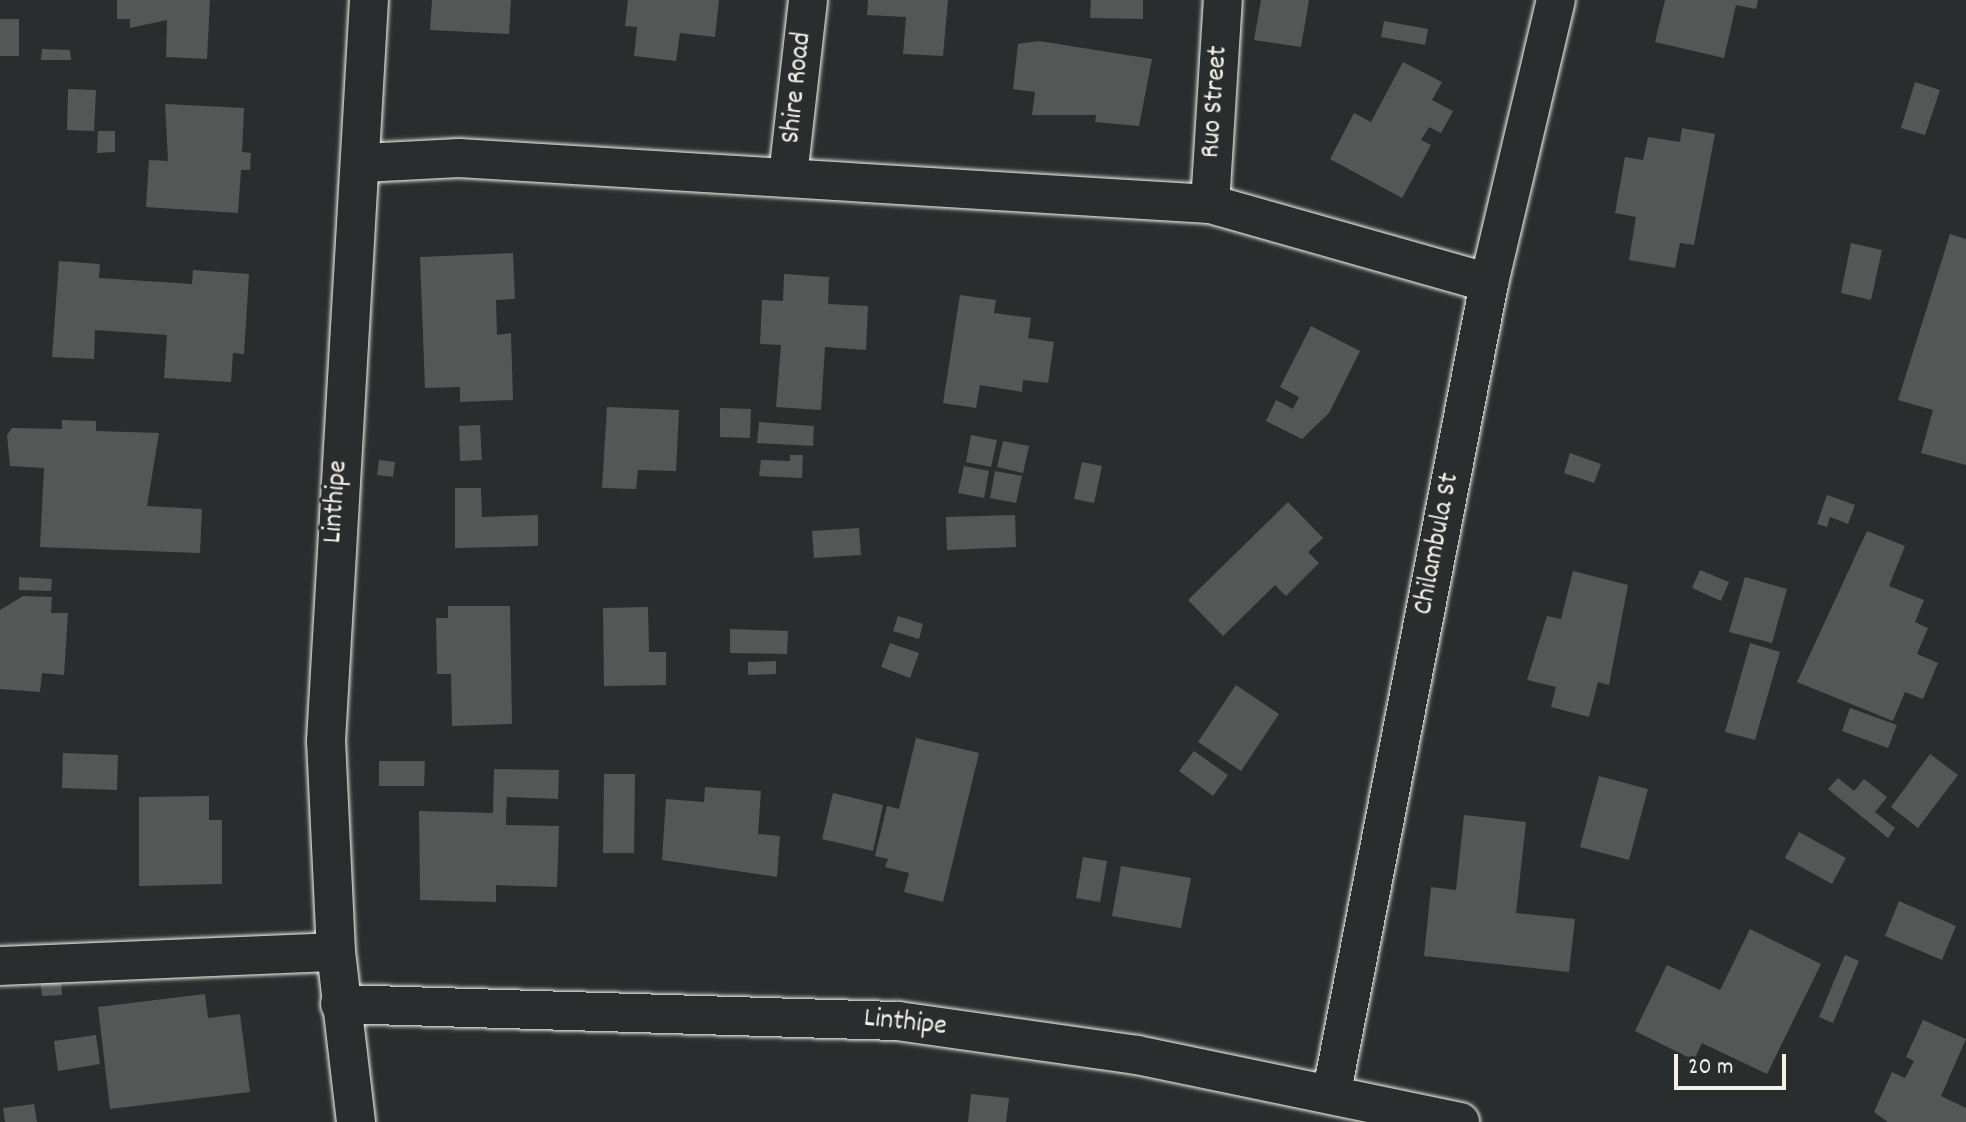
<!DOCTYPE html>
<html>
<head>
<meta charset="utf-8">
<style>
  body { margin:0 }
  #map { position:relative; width:1966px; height:1122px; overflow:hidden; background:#2a2d2e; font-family:Dekko,sans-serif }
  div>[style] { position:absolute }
  .building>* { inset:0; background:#555756 }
  .roads { filter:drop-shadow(0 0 2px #f4f1e8) drop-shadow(0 0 2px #f4f1e8) }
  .street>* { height:38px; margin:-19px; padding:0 19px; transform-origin:19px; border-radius:19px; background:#2a2d2e }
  span { translate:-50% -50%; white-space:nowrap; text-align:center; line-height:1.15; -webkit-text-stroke:6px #2a2d2e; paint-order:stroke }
  .street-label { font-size:28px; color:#f4f1e8 }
  .scale { position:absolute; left:1674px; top:1054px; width:112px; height:36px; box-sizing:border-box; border:4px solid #f4f1e8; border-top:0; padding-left:10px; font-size:24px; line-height:28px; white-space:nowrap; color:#f4f1e8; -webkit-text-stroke:6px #2a2d2e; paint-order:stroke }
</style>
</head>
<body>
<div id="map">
  <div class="building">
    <div style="clip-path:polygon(117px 0,210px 0,207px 59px,166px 57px,167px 20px,130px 28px,130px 19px,117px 19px)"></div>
    <div style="clip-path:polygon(432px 0,511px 0,509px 34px,430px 30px)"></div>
    <div style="clip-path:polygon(628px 0,719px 0,715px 37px,680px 33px,676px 61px,634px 56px,637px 27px,625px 26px)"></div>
    <div style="clip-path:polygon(868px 0,948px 0,943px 56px,903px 54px,906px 17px,867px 15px)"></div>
    <div style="clip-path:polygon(1091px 0,1143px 0,1143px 19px,1090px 18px)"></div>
    <div style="clip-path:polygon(1261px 0,1309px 0,1301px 47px,1254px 40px)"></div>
    <div style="clip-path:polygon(1665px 0,1758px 0,1756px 9px,1736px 5px,1724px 58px,1655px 42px)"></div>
    <div style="clip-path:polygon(0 19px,19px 19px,19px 56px,0 56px)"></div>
    <div style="clip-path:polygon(1384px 21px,1428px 29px,1425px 45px,1381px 37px)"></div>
    <div style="clip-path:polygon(1039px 41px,1152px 59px,1139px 126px,1095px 122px,1096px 115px,1032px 115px,1035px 92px,1013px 89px,1018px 44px)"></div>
    <div style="clip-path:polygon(42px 49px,70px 50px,71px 60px,41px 60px)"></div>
    <div style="clip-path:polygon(1403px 62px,1442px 82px,1432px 100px,1453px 111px,1441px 133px,1429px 127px,1421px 140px,1431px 145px,1402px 198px,1330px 159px,1354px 113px,1371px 122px)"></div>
    <div style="clip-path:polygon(1915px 82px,1940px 90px,1925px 135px,1901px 128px)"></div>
    <div style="clip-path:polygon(68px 89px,96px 90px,94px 131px,67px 130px)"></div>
    <div style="clip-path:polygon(165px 104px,244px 108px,242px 152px,251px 153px,250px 170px,241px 170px,238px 213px,146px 207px,149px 160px,168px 161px)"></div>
    <div style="clip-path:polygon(1682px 128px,1715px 134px,1694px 245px,1680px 243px,1675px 268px,1629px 260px,1636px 217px,1615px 213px,1625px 157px,1643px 160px,1648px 137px,1680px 142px)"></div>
    <div style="clip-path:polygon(98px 131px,115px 131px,115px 152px,97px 153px)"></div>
    <div style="clip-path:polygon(1950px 234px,1966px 239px,1966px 465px,1921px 453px,1933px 410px,1898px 400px)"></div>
    <div style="clip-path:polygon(1851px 243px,1882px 250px,1871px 300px,1841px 293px)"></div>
    <div style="clip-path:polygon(513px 253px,515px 299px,496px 300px,497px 335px,511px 333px,513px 400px,460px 402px,460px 387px,425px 388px,420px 257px)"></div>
    <div style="clip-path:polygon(59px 261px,100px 264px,99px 278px,192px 284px,193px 270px,249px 274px,244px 354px,233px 353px,231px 382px,164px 378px,167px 335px,95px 330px,94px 359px,52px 357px)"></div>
    <div style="clip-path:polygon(784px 274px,829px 277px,828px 304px,868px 306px,866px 350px,825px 347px,821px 410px,776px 407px,781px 345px,760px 344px,762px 300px,783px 301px)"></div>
    <div style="clip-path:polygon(960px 295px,996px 300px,994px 313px,1031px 318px,1028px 338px,1054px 342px,1048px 383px,1023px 380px,1022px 392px,980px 385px,976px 408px,943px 403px)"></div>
    <div style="clip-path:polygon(1311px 326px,1360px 351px,1329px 413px,1302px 439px,1266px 421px,1276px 400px,1293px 409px,1299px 397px,1280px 387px)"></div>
    <div style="clip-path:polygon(607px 407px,679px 410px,676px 471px,638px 470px,636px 489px,602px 488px)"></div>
    <div style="clip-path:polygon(720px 408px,751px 409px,750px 438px,720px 437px)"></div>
    <div style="clip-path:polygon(62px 420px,96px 421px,96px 431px,159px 433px,147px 506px,202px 509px,200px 553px,40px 547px,44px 468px,10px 466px,7px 435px,12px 428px,62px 429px)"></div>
    <div style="clip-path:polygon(759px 422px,814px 426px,813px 446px,757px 443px)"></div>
    <div style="clip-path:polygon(480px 425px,482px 460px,460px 461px,459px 426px)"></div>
    <div style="clip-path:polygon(971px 435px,997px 440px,991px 467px,966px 462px)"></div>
    <div style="clip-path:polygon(1003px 441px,1029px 446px,1023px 473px,997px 467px)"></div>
    <div style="clip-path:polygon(1570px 453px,1601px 464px,1594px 483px,1564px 473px)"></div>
    <div style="clip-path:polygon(790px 455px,803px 455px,802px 478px,759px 476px,761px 460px,790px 461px)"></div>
    <div style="clip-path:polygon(379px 460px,395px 462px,393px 477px,377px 475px)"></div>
    <div style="clip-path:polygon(1082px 462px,1102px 466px,1094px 503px,1074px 499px)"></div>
    <div style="clip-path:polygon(964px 466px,989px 471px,984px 498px,958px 493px)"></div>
    <div style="clip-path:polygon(995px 471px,1022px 476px,1016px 503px,990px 498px)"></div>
    <div style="clip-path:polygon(455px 488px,481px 488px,482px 517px,538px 515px,538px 546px,455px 548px)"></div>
    <div style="clip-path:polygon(1827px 495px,1855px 505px,1848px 524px,1830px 517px,1827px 527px,1817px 524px)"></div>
    <div style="clip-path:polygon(1288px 502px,1323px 538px,1308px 552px,1319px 563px,1286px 596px,1275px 585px,1223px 636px,1188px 600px)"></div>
    <div style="clip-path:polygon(1015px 515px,1016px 547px,947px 550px,946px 517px)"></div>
    <div style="clip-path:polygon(859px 528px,861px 555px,814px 558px,812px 531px)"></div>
    <div style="clip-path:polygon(1867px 531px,1905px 546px,1889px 586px,1924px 600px,1915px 622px,1928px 628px,1917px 654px,1938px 663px,1923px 699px,1905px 692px,1893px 721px,1797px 682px)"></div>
    <div style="clip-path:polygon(1700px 570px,1729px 582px,1721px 601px,1692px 588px)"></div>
    <div style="clip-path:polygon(1573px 571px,1628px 585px,1609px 685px,1598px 682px,1589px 717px,1551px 707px,1556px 687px,1527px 680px,1547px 616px,1561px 619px)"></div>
    <div style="clip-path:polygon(19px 577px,52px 579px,51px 591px,19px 590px)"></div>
    <div style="clip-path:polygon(1745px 577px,1787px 589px,1772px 643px,1729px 632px)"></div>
    <div style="clip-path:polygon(23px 596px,52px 597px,51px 613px,68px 613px,64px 675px,42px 673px,40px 692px,0 689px,0 610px)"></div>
    <div style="clip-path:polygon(448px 606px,510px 606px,512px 724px,452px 726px,451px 674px,437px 674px,436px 618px,448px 618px)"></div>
    <div style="clip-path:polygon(648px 607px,649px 652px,666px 652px,666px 685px,604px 686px,603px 608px)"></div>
    <div style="clip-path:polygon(898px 616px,923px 624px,919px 639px,893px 631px)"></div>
    <div style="clip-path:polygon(730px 629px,788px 631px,787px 654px,730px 653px)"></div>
    <div style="clip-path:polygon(890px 643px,919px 653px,910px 678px,881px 667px)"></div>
    <div style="clip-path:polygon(1750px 643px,1780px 652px,1755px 740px,1725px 732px)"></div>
    <div style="clip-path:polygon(776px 661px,776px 674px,748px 675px,748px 662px)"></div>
    <div style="clip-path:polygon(1236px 685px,1279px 714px,1241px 771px,1198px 742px)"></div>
    <div style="clip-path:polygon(1850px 708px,1897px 725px,1888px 748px,1842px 731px)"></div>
    <div style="clip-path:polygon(916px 738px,979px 753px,943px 902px,904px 892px,909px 873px,885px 867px,888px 859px,875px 856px,887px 806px,899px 809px)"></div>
    <div style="clip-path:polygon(1194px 751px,1228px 775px,1213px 796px,1179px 771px)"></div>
    <div style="clip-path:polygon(63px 753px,118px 755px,117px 790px,62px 788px)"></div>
    <div style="clip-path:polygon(1930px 754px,1958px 775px,1918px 828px,1891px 807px)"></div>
    <div style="clip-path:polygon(379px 761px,425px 761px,424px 786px,379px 786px)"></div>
    <div style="clip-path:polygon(494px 769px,559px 770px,558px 799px,507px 797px,506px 812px,506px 825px,559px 826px,557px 887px,496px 885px,496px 902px,420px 900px,419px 811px,493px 813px)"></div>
    <div style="clip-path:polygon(604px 774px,635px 774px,634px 853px,603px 853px)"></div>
    <div style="clip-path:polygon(1599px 776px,1648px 789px,1629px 860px,1580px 847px)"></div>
    <div style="clip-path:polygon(1838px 778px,1854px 791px,1864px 779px,1887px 797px,1875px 812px,1895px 828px,1888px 838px,1828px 789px)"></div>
    <div style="clip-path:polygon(705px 787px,761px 791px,758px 834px,780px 836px,777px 877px,662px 860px,666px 799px,704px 802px)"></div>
    <div style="clip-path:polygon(833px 793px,883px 805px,873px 851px,822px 839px)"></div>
    <div style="clip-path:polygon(209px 796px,209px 820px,222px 820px,222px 884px,139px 886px,139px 797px)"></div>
    <div style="clip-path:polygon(1464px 815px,1526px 822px,1516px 913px,1575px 919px,1569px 972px,1424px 956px,1431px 887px,1456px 890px)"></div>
    <div style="clip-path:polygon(1799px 832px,1846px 858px,1832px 884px,1785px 858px)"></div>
    <div style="clip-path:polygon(1083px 857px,1107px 861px,1100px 902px,1076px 898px)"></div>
    <div style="clip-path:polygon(1121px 866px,1191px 878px,1181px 928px,1112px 916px)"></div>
    <div style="clip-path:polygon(1899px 901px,1956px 926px,1942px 960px,1885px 936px)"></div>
    <div style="clip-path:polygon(1750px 929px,1821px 964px,1767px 1074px,1702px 1043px,1694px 1060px,1635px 1031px,1667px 965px,1720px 990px)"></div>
    <div style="clip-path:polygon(1845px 955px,1859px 961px,1833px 1023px,1819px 1017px)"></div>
    <div style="clip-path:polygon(61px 979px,62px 995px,42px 996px,40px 980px)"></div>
    <div style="clip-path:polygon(205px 994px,208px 1018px,240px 1014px,250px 1092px,110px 1109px,98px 1007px)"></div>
    <div style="clip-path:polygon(1923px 1020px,1966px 1039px,1941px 1096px,1966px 1108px,1966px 1122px,1888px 1122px,1874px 1112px,1892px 1072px,1905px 1078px,1914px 1061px,1906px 1057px)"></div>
    <div style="clip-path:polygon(96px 1035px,100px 1064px,58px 1071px,54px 1041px)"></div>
    <div style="clip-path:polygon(971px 1094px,1009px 1098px,1006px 1122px,968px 1122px)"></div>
    <div style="clip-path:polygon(34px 1104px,37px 1122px,5px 1122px,3px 1108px)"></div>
  </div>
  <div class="roads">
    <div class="street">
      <div style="left:363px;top:163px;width:96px;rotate:-3deg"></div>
      <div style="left:459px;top:158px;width:752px;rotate:3.51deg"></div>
      <div style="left:1210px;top:204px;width:290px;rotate:15.8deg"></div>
      <div style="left:788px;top:176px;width:177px;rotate:-83.5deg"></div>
      <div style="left:1210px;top:204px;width:204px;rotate:-86.4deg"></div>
      <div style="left:0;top:966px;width:336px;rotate:-2.4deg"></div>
      <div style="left:340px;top:1004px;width:558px;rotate:1.75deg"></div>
      <div style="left:898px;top:1021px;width:241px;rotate:8.1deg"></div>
      <div style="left:1137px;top:1055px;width:330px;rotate:11.7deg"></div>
      <div style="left:1332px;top:1091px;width:823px;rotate:-79deg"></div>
      <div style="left:1489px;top:283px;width:291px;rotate:-76.7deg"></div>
      <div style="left:356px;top:1122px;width:171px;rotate:-96.7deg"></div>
      <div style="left:336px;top:952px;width:211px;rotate:-92.7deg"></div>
      <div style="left:326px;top:741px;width:742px;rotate:-86.68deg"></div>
    </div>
  </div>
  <div class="street-label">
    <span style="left:798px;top:88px;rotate:-84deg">Shire Road</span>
    <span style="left:1216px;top:102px;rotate:-86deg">Ruo Street</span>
    <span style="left:337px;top:502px;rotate:-86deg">Linthipe</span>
    <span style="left:1438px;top:544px;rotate:-79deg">Chilambula St</span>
    <span style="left:905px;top:1024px;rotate:6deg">Linthipe</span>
  </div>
  <div class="scale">20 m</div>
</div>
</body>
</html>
